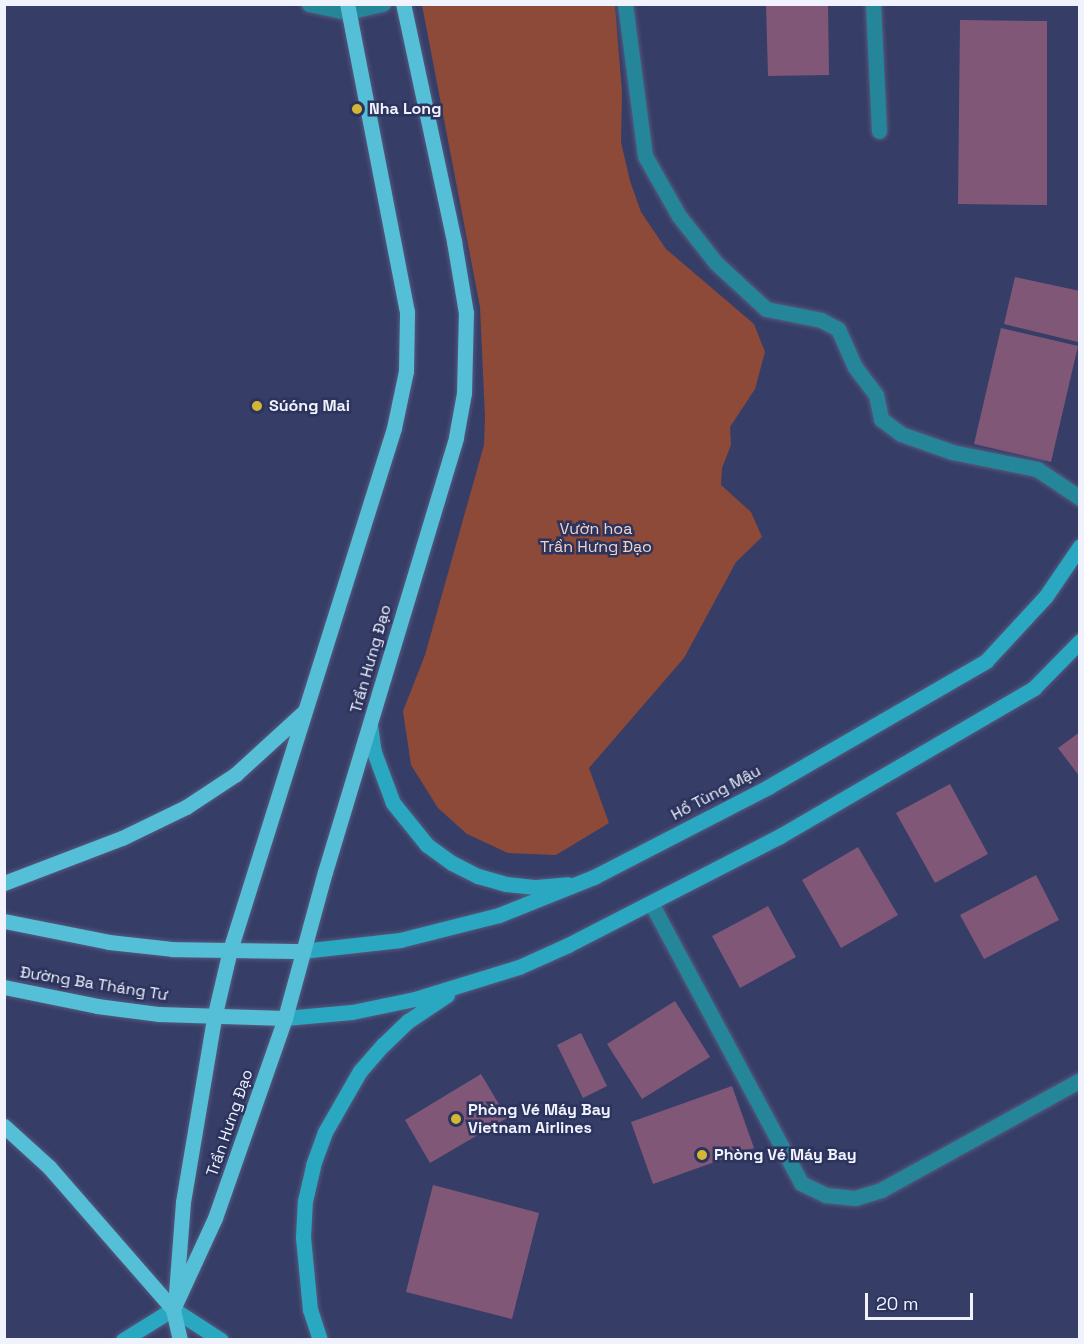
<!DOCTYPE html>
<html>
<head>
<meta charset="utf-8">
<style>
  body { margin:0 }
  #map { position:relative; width:1084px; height:1344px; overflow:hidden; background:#363d67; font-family:"Space Grotesk",sans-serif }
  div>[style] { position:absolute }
  .green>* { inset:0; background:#8e4a39 }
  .building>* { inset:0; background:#815778 }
  .roads { filter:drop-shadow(0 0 2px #545a7f) drop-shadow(0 0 2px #545a7f) }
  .lane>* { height:15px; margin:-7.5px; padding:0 7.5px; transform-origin:7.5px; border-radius:7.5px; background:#25869a }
  .street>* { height:15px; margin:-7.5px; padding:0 7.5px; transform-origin:7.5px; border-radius:7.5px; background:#25869a }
  .secondary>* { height:15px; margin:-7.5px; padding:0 7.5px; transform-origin:7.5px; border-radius:7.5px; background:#2aa8c2 }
  .primary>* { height:15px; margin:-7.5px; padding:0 7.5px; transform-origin:7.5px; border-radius:7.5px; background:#54bfd7 }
  .dots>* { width:16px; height:16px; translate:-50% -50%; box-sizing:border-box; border:3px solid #2c335c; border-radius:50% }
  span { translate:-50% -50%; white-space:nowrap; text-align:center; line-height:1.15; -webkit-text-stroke:5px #2c335c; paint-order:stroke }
  .poi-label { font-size:16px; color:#f0f3fe; font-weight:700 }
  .left { translate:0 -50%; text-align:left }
  .park-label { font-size:16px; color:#f0d3cb }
  .street-label { font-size:16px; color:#f0f3fe }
  .frame { position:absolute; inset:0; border:6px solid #f0f3fe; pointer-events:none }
  .scale { position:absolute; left:865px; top:1293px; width:108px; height:27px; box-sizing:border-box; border:3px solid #f0f3fe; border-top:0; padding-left:8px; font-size:18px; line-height:21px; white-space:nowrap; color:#f0f3fe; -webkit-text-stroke:4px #2c335c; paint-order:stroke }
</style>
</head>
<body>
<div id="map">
  <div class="green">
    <div style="clip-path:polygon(422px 5px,615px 5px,622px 92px,621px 142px,630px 181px,641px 212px,666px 249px,754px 324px,765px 352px,755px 389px,730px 427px,731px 445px,722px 468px,721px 485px,751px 512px,762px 537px,736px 562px,684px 658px,589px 768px,609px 823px,556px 855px,508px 853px,467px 834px,438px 808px,411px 765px,403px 711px,425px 655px,484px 445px,485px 417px,480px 307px)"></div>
  </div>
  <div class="building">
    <div style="clip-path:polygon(766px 4px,828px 4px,829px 75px,768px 76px)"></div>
    <div style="clip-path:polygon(960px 20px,1047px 21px,1047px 205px,958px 204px)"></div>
    <div style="clip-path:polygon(1015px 277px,1080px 291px,1078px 342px,1004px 324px)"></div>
    <div style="clip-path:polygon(1001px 328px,1078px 346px,1051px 462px,974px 444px)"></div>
    <div style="clip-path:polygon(1080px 732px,1080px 777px,1058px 748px)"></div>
    <div style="clip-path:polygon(950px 784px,988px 854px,935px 883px,896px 813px)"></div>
    <div style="clip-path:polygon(858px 847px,898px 915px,841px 948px,802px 880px)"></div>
    <div style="clip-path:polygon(1036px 875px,1059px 920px,984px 959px,960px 915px)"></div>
    <div style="clip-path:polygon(768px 906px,796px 957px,740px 988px,712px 936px)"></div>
    <div style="clip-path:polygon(675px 1001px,710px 1057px,642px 1099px,607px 1044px)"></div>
    <div style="clip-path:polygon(581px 1033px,607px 1086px,583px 1098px,557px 1045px)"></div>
    <div style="clip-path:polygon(481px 1074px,507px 1118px,430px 1163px,405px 1120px)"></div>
    <div style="clip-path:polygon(732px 1086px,754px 1148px,653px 1184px,631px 1122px)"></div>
    <div style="clip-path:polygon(433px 1185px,539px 1213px,512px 1319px,406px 1292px)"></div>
  </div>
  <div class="roads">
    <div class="lane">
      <div style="left:625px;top:4px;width:153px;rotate:82.5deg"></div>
      <div style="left:645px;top:156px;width:69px;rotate:60.5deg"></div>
      <div style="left:679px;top:216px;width:60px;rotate:51.8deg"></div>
      <div style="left:716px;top:263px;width:68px;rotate:42.6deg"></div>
      <div style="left:766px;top:309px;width:56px;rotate:11.3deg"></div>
      <div style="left:821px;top:320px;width:19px;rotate:28deg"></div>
      <div style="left:838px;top:329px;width:42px;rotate:65.9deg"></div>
      <div style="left:855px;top:367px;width:35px;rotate:53deg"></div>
      <div style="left:876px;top:395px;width:25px;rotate:78deg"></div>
      <div style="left:881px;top:419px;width:25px;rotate:37deg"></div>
      <div style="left:901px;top:434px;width:54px;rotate:19.4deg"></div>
      <div style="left:952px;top:452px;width:87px;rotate:11.3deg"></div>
      <div style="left:1037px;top:469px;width:52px;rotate:34deg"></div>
      <div style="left:873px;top:4px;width:127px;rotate:87.3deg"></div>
      <div style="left:651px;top:903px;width:318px;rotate:61.8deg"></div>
      <div style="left:801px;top:1183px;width:28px;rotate:26deg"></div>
      <div style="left:826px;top:1195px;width:29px;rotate:6deg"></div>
      <div style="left:855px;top:1198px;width:27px;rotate:-17deg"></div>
      <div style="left:881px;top:1190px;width:227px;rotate:-28.9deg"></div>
    </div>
    <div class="street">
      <div style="left:309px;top:4px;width:39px;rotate:12deg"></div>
      <div style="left:347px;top:12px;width:37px;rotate:-13deg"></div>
    </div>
    <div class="secondary">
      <div style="left:370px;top:725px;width:27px;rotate:82deg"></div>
      <div style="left:374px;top:752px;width:54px;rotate:69.6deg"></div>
      <div style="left:393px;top:803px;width:54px;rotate:51deg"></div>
      <div style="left:427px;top:845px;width:31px;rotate:36deg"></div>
      <div style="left:452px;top:863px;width:29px;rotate:27deg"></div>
      <div style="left:478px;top:876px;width:29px;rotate:16deg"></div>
      <div style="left:506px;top:884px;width:30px;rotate:6deg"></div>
      <div style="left:536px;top:887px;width:32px;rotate:-5deg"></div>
      <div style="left:302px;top:951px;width:99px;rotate:-6.4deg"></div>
      <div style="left:400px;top:940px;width:102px;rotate:-14.2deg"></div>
      <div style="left:499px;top:915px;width:102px;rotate:-21.8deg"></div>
      <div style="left:594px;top:877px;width:196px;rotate:-27.3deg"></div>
      <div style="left:768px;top:787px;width:252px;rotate:-30deg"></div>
      <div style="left:986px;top:661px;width:88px;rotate:-47.3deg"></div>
      <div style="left:1046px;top:596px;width:60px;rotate:-55.8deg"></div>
      <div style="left:285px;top:1018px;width:67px;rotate:-5.1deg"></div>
      <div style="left:352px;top:1012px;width:64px;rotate:-11.7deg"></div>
      <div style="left:415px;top:999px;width:109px;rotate:-17.1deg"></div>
      <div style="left:519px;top:967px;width:54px;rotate:-24.2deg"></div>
      <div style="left:568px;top:945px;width:238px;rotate:-27.2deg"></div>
      <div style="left:780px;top:836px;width:294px;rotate:-30.2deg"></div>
      <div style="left:1034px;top:688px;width:66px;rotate:-45.6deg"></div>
      <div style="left:123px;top:1340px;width:59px;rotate:-31.8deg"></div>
      <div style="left:173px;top:1309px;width:57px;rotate:32.9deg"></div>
      <div style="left:320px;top:1340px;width:32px;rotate:-108deg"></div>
      <div style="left:310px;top:1310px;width:73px;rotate:-95.5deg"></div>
      <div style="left:303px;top:1237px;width:36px;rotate:-87deg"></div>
      <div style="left:305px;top:1201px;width:37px;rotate:-77deg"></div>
      <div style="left:313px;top:1165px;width:35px;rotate:-70deg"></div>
      <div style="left:325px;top:1132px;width:70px;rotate:-60.2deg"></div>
      <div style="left:360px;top:1071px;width:35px;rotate:-49deg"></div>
      <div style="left:383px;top:1045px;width:35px;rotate:-44deg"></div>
      <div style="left:408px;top:1021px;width:47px;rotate:-33.7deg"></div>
    </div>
    <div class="primary">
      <div style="left:4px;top:883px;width:126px;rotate:-20.9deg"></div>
      <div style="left:122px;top:838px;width:71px;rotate:-25.8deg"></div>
      <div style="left:186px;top:807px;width:60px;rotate:-33.4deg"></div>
      <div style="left:236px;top:774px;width:92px;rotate:-42.4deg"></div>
      <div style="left:4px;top:921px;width:107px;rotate:11.3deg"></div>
      <div style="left:109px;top:942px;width:63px;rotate:6.3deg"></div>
      <div style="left:172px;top:949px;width:130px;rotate:0.9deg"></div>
      <div style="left:4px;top:987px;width:95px;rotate:11.5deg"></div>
      <div style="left:97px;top:1006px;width:63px;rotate:7.4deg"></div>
      <div style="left:159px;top:1014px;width:126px;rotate:1.8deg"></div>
      <div style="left:4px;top:1126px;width:61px;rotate:42.3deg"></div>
      <div style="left:49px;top:1167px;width:189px;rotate:48.9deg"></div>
      <div style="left:176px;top:1293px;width:91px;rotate:-85.6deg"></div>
      <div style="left:183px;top:1202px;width:187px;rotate:-80.4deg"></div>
      <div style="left:214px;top:1018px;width:70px;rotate:-76.8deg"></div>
      <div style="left:230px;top:950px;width:547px;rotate:-72.56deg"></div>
      <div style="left:394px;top:428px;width:58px;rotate:-78.1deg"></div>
      <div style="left:406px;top:371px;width:59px;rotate:-89deg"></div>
      <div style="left:407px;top:312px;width:314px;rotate:-101deg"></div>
      <div style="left:180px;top:1340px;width:32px;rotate:-103deg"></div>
      <div style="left:173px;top:1309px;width:100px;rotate:-65.2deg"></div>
      <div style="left:215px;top:1218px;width:212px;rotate:-70.7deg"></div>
      <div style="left:285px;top:1018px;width:151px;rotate:-74.7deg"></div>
      <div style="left:325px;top:872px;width:454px;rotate:-73.2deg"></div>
      <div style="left:456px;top:437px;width:45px;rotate:-79.7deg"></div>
      <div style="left:464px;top:393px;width:80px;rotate:-88.6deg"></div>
      <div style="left:466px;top:313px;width:73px;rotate:-99.5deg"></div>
      <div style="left:454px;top:241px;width:242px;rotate:-102.1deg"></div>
    </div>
  </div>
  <div class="dots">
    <div style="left:357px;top:109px;background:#d4b635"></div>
    <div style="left:257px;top:406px;background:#d4b635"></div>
    <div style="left:456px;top:1119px;background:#d4b635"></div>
    <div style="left:702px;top:1155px;background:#d4b635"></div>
  </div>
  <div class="poi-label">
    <span class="left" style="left:369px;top:109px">Nha Long</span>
    <span class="left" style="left:269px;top:406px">Súóng Mai</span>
    <span class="left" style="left:468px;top:1119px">Phòng Vé Máy Bay<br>Vietnam Airlines</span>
    <span class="left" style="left:714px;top:1155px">Phòng Vé Máy Bay</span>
  </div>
  <div class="park-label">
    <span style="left:596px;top:538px">Vườn hoa<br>Trần Hưng Đạo</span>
  </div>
  <div class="street-label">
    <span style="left:371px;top:659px;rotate:-74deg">Trần Hưng Đạo</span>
    <span style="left:716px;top:793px;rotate:-28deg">Hồ Tùng Mậu</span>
    <span style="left:94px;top:984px;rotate:9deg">Đường Ba Tháng Tư</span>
    <span style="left:230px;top:1123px;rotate:-71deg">Trần Hưng Đạo</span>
  </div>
  <div class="frame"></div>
  <div class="scale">20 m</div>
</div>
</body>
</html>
